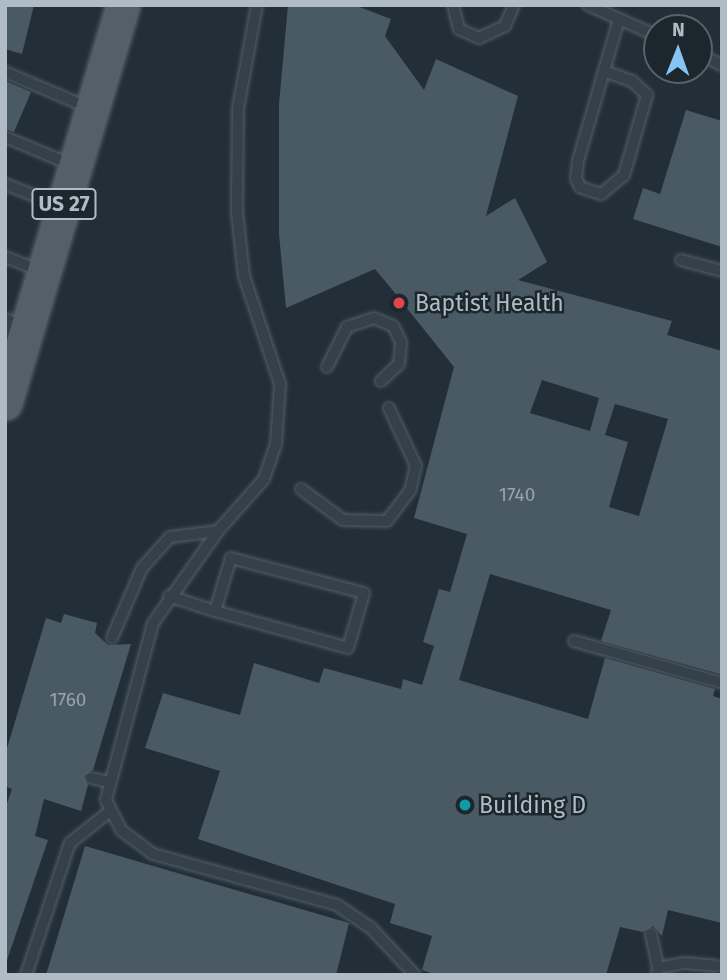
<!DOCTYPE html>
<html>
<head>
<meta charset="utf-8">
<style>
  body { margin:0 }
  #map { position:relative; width:727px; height:980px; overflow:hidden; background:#222f38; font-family:"Fira Sans",sans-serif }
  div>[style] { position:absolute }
  .building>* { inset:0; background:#4a5a64 }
  .roads { filter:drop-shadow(0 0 2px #535f66) drop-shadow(0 0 2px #535f66) }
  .lane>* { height:10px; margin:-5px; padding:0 5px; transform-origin:5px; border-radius:5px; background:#354149 }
  .street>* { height:21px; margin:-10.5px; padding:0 10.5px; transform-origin:10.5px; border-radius:10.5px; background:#354149 }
  .primary>* { height:33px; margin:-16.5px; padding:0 16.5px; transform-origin:16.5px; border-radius:16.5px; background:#536069 }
  .dots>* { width:19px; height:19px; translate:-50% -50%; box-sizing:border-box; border:4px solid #1b262d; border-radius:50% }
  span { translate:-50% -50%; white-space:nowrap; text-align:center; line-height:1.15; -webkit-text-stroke:5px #1b262d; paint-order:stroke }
  .number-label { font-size:19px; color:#96a4ad }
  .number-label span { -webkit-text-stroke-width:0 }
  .shield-label span { padding:2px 5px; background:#1b262d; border:2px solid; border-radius:5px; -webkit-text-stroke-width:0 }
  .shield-label { font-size:21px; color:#b0bcc5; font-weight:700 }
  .poi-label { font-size:23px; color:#b0bcc5 }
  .left { translate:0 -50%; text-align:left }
  .frame { position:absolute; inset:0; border:7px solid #b0bcc5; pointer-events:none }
  .north { position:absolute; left:643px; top:14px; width:70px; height:70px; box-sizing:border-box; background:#1b262d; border:2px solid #57626a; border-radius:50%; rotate:1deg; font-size:19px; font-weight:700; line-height:28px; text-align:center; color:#b0bcc5 }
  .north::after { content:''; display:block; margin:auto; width:24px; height:32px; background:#86c4f4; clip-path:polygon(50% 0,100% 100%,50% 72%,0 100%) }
</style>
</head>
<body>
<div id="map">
  <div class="building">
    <div style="clip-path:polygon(5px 5px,34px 5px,22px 54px,5px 49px)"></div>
    <div style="clip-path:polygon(evenodd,288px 5px,354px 5px,391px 19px,385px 36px,424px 90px,436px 59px,518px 96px,486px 216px,515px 198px,547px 262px,518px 280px,672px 321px,667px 335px,722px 351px,720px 674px,601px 641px,611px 610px,490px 574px,459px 680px,588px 719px,605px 658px,715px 689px,713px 696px,722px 699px,722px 923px,668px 910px,662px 936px,653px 926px,643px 932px,620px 927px,606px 975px,438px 975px,422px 970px,432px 936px,390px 923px,395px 904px,198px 839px,220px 771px,145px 748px,163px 693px,240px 715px,254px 663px,319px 683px,324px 668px,401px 689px,403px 679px,422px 685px,434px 646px,423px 642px,439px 589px,450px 592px,467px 534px,414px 518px,454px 367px,390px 287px,375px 269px,286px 308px,279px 234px,279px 104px,288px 5px,542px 380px,599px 398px,590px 431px,530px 413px,542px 380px,288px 5px,615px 404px,668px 419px,639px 516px,609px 507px,628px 442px,605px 435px,615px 404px)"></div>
    <div style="clip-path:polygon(5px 81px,31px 92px,14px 132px,5px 129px)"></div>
    <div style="clip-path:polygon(686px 110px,722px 121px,722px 247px,633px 219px,643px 188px,660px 194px)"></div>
    <div style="clip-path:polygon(64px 614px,97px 623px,95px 633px,108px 645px,131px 644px,93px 770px,84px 776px,88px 785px,81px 811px,44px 799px,35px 836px,48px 840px,5px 966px,5px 809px,12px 789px,5px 786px,5px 755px,46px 618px,61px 623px)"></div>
    <div style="clip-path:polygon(85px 846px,349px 923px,336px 975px,46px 975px)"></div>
  </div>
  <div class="roads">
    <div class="lane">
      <div style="left:257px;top:5px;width:106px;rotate:100.4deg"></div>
      <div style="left:238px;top:109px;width:103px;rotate:90.6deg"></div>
      <div style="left:237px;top:212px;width:64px;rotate:83.8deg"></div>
      <div style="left:244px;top:276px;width:114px;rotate:71.6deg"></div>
      <div style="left:280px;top:384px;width:60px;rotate:93.8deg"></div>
      <div style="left:276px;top:444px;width:37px;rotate:109deg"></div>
      <div style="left:264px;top:479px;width:69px;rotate:131.5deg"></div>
      <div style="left:218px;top:531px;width:113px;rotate:125.2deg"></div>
      <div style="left:153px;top:623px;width:183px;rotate:104.9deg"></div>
      <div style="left:106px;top:800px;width:34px;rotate:63deg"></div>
      <div style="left:121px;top:830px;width:40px;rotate:37deg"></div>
      <div style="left:153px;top:854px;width:191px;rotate:15.5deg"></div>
      <div style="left:337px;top:905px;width:41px;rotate:34.1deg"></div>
      <div style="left:371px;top:928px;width:64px;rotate:46.9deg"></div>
      <div style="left:453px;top:5px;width:25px;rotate:76deg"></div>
      <div style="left:459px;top:29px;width:22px;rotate:24deg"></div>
      <div style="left:479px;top:38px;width:29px;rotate:-25deg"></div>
      <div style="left:505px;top:26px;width:23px;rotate:-67deg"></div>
      <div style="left:588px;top:5px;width:76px;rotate:24.2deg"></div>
      <div style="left:699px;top:54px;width:25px;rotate:26deg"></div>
      <div style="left:604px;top:71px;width:30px;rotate:20deg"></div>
      <div style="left:632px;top:81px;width:21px;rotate:43deg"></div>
      <div style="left:647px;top:95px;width:83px;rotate:106deg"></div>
      <div style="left:624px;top:175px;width:30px;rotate:140deg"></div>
      <div style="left:601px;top:194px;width:22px;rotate:-162deg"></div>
      <div style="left:580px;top:187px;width:10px;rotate:-114deg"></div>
      <div style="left:576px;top:178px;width:17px;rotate:-83deg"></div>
      <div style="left:578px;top:161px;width:148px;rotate:-73.9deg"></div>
      <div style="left:5px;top:72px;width:91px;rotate:23.2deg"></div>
      <div style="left:5px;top:137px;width:73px;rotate:22.7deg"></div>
      <div style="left:5px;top:184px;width:59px;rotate:21.8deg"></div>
      <div style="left:5px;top:257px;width:40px;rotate:21deg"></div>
      <div style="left:681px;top:260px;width:42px;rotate:15deg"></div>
      <div style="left:327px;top:367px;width:45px;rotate:-63.4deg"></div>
      <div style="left:347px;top:327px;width:28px;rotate:-18deg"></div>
      <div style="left:374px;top:318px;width:21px;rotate:23deg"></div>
      <div style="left:393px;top:326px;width:18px;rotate:63deg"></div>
      <div style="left:401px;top:342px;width:22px;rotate:95deg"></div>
      <div style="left:399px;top:364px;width:25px;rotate:137deg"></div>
      <div style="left:301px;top:489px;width:52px;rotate:36.4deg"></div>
      <div style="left:343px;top:520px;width:44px;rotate:1.3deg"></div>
      <div style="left:387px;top:521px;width:38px;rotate:-53deg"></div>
      <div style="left:410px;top:491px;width:26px;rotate:-77deg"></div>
      <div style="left:416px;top:466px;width:64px;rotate:-115deg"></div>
      <div style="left:169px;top:596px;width:48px;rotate:18.1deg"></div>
      <div style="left:215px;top:611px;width:138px;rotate:15.5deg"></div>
      <div style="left:348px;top:648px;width:57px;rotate:-73.8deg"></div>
      <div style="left:364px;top:593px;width:138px;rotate:-165.3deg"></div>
      <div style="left:231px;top:558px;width:55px;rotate:106.8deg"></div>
      <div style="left:112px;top:638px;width:76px;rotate:-66.8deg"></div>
      <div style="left:142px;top:568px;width:42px;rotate:-47.9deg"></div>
      <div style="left:170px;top:537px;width:48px;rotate:-7.1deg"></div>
      <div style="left:574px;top:641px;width:154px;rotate:15.8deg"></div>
      <div style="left:91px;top:778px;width:17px;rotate:13deg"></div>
      <div style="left:651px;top:934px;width:35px;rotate:78deg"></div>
      <div style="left:26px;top:975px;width:139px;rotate:-71.6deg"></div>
      <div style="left:70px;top:843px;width:51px;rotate:-38.7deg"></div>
      <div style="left:657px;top:975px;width:7px;rotate:-82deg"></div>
      <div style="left:658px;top:968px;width:26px;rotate:-11deg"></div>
      <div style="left:684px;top:963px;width:32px;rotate:5deg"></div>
    </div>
    <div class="street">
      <div style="left:5px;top:324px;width:25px;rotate:45deg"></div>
    </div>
    <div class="primary">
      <div style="left:5px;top:403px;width:415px;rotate:-73.5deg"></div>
    </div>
  </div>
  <div class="dots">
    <div style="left:399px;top:303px;background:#e0444e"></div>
    <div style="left:465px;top:805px;background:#0f9aa8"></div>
  </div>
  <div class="number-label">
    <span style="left:517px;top:495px">1740</span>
    <span style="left:68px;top:700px">1760</span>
  </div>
  <div class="shield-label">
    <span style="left:64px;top:204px">US 27</span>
  </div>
  <div class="poi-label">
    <span class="left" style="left:415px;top:303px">Baptist Health</span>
    <span class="left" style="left:479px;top:805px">Building D</span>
  </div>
  <div class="frame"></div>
  <div class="north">N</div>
</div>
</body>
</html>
